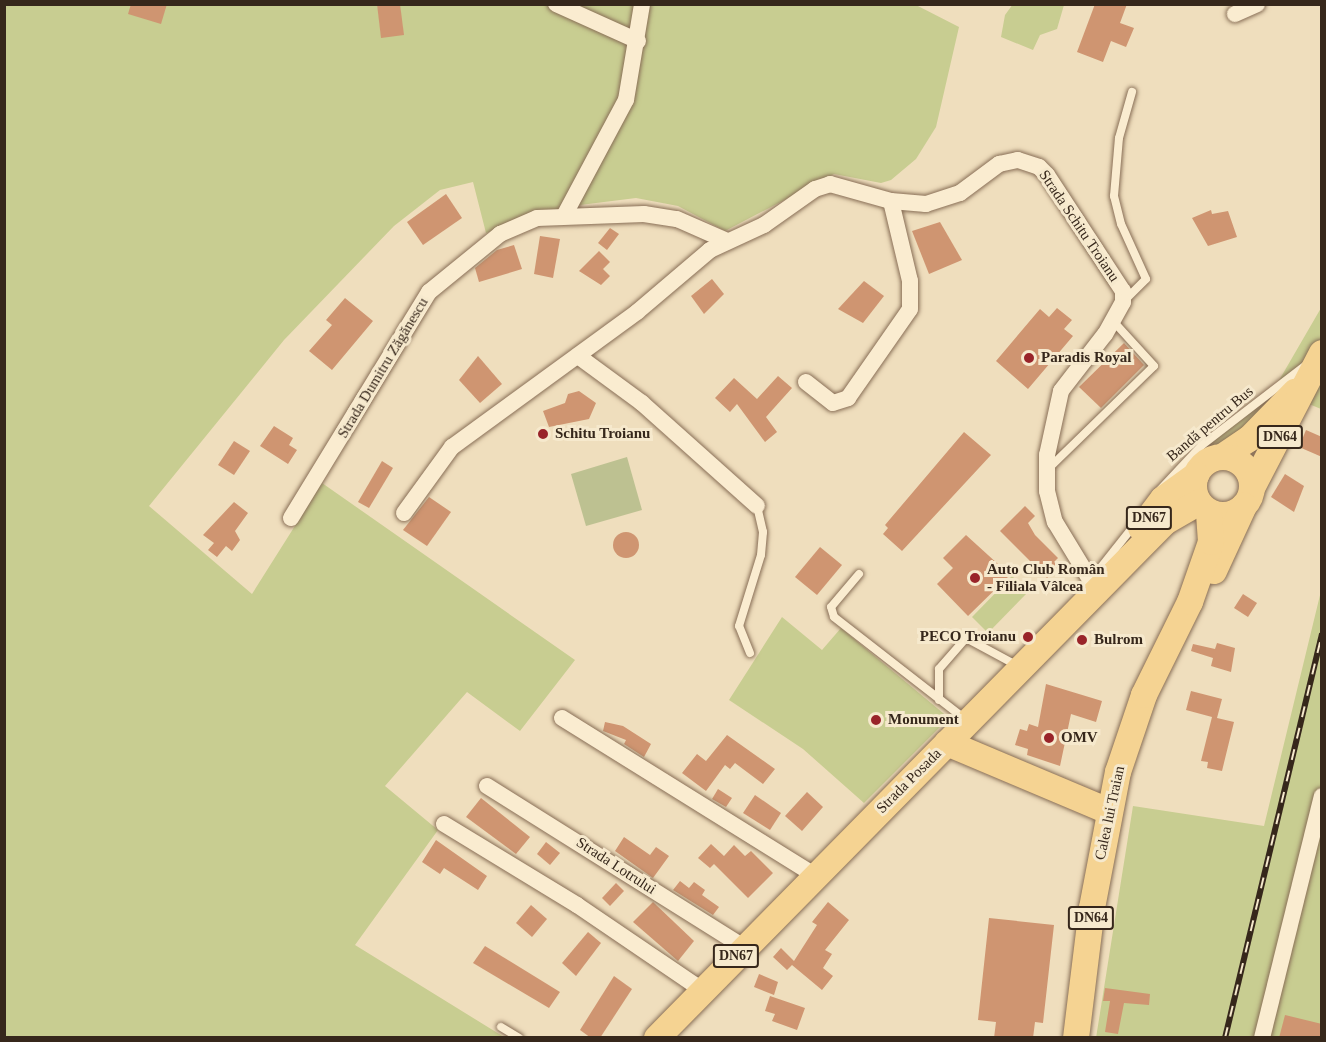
<!DOCTYPE html>
<html>
<head>
<meta charset="utf-8">
<style>
  body { margin:0 }
  #map { position:relative; width:1326px; height:1042px; overflow:hidden; background:#efdebd; font-family:Georgia,serif }
  div>[style] { position:absolute }
  .green>* { inset:0; background:#c8cd91 }
  .cemetery>* { inset:0; background:#bdc191 }
  .building>* { inset:0; background:#cf9571 }
  .round { border-radius:50% }
  .roads { filter:drop-shadow(0 0 2px #886e56) drop-shadow(0 0 2px #886e56) }
  .lane>* { height:8px; margin:-4px; padding:0 4px; transform-origin:4px; border-radius:4px; background:#faecd0 }
  .street>* { height:16px; margin:-8px; padding:0 8px; transform-origin:8px; border-radius:8px; background:#faecd0 }
  .primary>* { height:26px; margin:-13px; padding:0 13px; transform-origin:13px; border-radius:13px; background:#f5d392 }
  .primary>.ring { margin:-13px; padding:0; box-sizing:content-box; background:none; border:26px solid #f5d392; border-radius:50% }
  .rail>* { height:6px; margin-top:-3px; transform-origin:0; background:repeating-linear-gradient(90deg,#f6e9cd 0 11px,#36271b 0 22px); box-sizing:border-box; border-block:2px solid #36271b }
  .dots>* { width:16px; height:16px; translate:-50% -50%; box-sizing:border-box; border:3px solid #f6e9cd; border-radius:50% }
  span { translate:-50% -50%; white-space:nowrap; text-align:center; line-height:1.15; -webkit-text-stroke:6px #f6e9cd; paint-order:stroke }
  .shield-label span { padding:2px 4px; background:#f6e9cd; border:2px solid; border-radius:4px; -webkit-text-stroke-width:0 }
  .shield-label { font-size:14px; color:#36271b; font-weight:700 }
  .street-label { font-size:15px; color:#36271b }
  .poi-label { font-size:15px; color:#36271b; font-weight:700 }
  .left { translate:0 -50%; text-align:left }
  .right { translate:-100% -50%; text-align:right }
  .frame { position:absolute; inset:0; border:6px solid #36271b; pointer-events:none }
</style>
</head>
<body>
<div id="map">
  <div class="green">
    <div style="clip-path:polygon(914px 4px,959px 27px,936px 127px,916px 159px,891px 180px,881px 183px,834px 174px,725px 231px,678px 206px,636px 198px,564px 207px,486px 233px,473px 182px,440px 190px,394px 226px,284px 340px,149px 506px,252px 594px,322px 483px,575px 660px,520px 731px,467px 692px,385px 786px,438px 830px,355px 945px,504px 1037px,5px 1038px,5px 5px)"></div>
    <div style="clip-path:polygon(1013px 4px,1064px 4px,1064px 5px,1057px 29px,1040px 35px,1033px 50px,1001px 37px,1005px 15px)"></div>
    <div style="clip-path:polygon(1321px 308px,1321px 409px,1280px 392px,1251px 425px,1178px 472px,1274px 389px)"></div>
    <div style="clip-path:polygon(1012px 576px,1028px 592px,988px 633px,972px 617px)"></div>
    <div style="clip-path:polygon(1321px 591px,1321px 1037px,1096px 1038px,1133px 806px,1264px 826px)"></div>
    <div style="clip-path:polygon(782px 617px,822px 650px,841px 628px,949px 718px,864px 803px,803px 749px,729px 700px)"></div>
  </div>
  <div class="cemetery">
    <div style="clip-path:polygon(627px 457px,642px 510px,586px 526px,571px 474px)"></div>
  </div>
  <div class="building">
    <div style="clip-path:polygon(131px 4px,167px 4px,161px 24px,128px 14px)"></div>
    <div style="clip-path:polygon(377px 4px,400px 4px,404px 35px,381px 38px)"></div>
    <div style="clip-path:polygon(1095px 4px,1127px 4px,1120px 23px,1134px 28px,1126px 47px,1111px 41px,1103px 62px,1077px 52px)"></div>
    <div style="clip-path:polygon(446px 194px,462px 218px,423px 245px,407px 222px)"></div>
    <div style="clip-path:polygon(1211px 210px,1212px 214px,1228px 211px,1237px 237px,1208px 246px,1192px 218px)"></div>
    <div style="clip-path:polygon(940px 222px,962px 260px,929px 274px,912px 231px)"></div>
    <div style="clip-path:polygon(610px 228px,619px 234px,607px 250px,598px 243px)"></div>
    <div style="clip-path:polygon(540px 236px,560px 239px,553px 278px,534px 274px)"></div>
    <div style="clip-path:polygon(514px 245px,522px 269px,479px 282px,475px 268px,497px 250px)"></div>
    <div style="clip-path:polygon(599px 251px,610px 262px,603px 269px,610px 276px,601px 285px,579px 271px)"></div>
    <div style="clip-path:polygon(712px 279px,724px 294px,704px 314px,691px 296px)"></div>
    <div style="clip-path:polygon(864px 281px,884px 296px,863px 323px,838px 309px)"></div>
    <div style="clip-path:polygon(345px 298px,373px 321px,332px 370px,309px 351px,332px 325px,326px 320px)"></div>
    <div style="clip-path:polygon(1057px 308px,1072px 320px,1064px 329px,1073px 336px,1028px 389px,996px 361px,1040px 309px,1049px 317px)"></div>
    <div style="clip-path:polygon(1124px 343px,1144px 365px,1101px 408px,1079px 387px)"></div>
    <div style="clip-path:polygon(478px 356px,502px 384px,480px 403px,459px 380px)"></div>
    <div style="clip-path:polygon(778px 376px,792px 388px,766px 417px,777px 432px,765px 442px,737px 404px,730px 412px,715px 398px,734px 378px,757px 399px)"></div>
    <div style="clip-path:polygon(579px 391px,596px 403px,589px 419px,549px 427px,543px 411px,565px 403px,568px 394px)"></div>
    <div style="clip-path:polygon(274px 426px,293px 438px,289px 445px,297px 450px,288px 464px,260px 446px)"></div>
    <div style="clip-path:polygon(1306px 430px,1322px 437px,1322px 457px,1299px 447px)"></div>
    <div style="clip-path:polygon(964px 432px,991px 455px,902px 551px,883px 534px,888px 528px,885px 525px)"></div>
    <div style="clip-path:polygon(234px 441px,250px 451px,234px 475px,218px 465px)"></div>
    <div style="clip-path:polygon(382px 461px,393px 468px,369px 508px,358px 502px)"></div>
    <div style="clip-path:polygon(1285px 474px,1304px 486px,1294px 512px,1271px 497px)"></div>
    <div style="clip-path:polygon(429px 497px,451px 512px,427px 546px,403px 530px)"></div>
    <div style="clip-path:polygon(234px 502px,248px 513px,235px 531px,240px 540px,232px 551px,226px 546px,217px 557px,208px 550px,214px 543px,203px 535px)"></div>
    <div style="clip-path:polygon(1025px 506px,1035px 516px,1028px 523px,1035px 535px,1058px 558px,1054px 562px,1059px 566px,1047px 578px,1000px 531px)"></div>
    <div class="round" style="left:613px;top:532px;width:26px;height:26px"></div>
    <div style="clip-path:polygon(966px 535px,1010px 575px,968px 616px,937px 584px,953px 568px,943px 558px)"></div>
    <div style="clip-path:polygon(820px 547px,842px 565px,817px 595px,795px 577px)"></div>
    <div style="clip-path:polygon(1243px 594px,1257px 603px,1248px 617px,1234px 608px)"></div>
    <div style="clip-path:polygon(1217px 643px,1235px 648px,1231px 672px,1211px 666px,1213px 658px,1191px 651px,1193px 644px,1215px 649px)"></div>
    <div style="clip-path:polygon(1046px 684px,1102px 701px,1096px 722px,1071px 714px,1060px 766px,1027px 755px,1028px 749px,1015px 745px,1020px 729px,1027px 731px,1029px 724px,1038px 727px)"></div>
    <div style="clip-path:polygon(1191px 691px,1222px 699px,1217px 718px,1234px 722px,1222px 771px,1207px 768px,1208px 762px,1201px 761px,1212px 717px,1186px 710px)"></div>
    <div style="clip-path:polygon(605px 722px,623px 726px,651px 744px,644px 757px,624px 744px,626px 740px,603px 731px)"></div>
    <div style="clip-path:polygon(727px 735px,775px 769px,763px 784px,735px 763px,730px 769px,725px 765px,706px 791px,682px 773px,697px 754px,706px 761px)"></div>
    <div style="clip-path:polygon(718px 789px,732px 798px,726px 807px,712px 799px)"></div>
    <div style="clip-path:polygon(807px 792px,823px 807px,802px 831px,785px 816px)"></div>
    <div style="clip-path:polygon(755px 795px,781px 813px,770px 830px,743px 813px)"></div>
    <div style="clip-path:polygon(481px 798px,530px 837px,516px 854px,466px 817px)"></div>
    <div style="clip-path:polygon(624px 837px,650px 855px,656px 847px,669px 856px,653px 878px,615px 851px)"></div>
    <div style="clip-path:polygon(436px 840px,487px 876px,478px 890px,444px 868px,440px 874px,422px 862px)"></div>
    <div style="clip-path:polygon(546px 842px,560px 853px,550px 865px,537px 854px)"></div>
    <div style="clip-path:polygon(711px 844px,724px 856px,734px 845px,745px 856px,751px 851px,773px 873px,748px 898px,714px 864px,710px 868px,698px 858px)"></div>
    <div style="clip-path:polygon(680px 881px,689px 888px,694px 882px,705px 890px,702px 895px,719px 907px,713px 915px,673px 890px)"></div>
    <div style="clip-path:polygon(616px 883px,624px 891px,610px 906px,602px 898px)"></div>
    <div style="clip-path:polygon(653px 902px,694px 941px,678px 961px,633px 922px)"></div>
    <div style="clip-path:polygon(828px 902px,849px 920px,825px 950px,832px 954px,823px 968px,833px 976px,822px 990px,792px 965px,787px 970px,773px 957px,781px 948px,794px 961px,817px 925px,812px 922px)"></div>
    <div style="clip-path:polygon(531px 905px,547px 919px,532px 937px,516px 923px)"></div>
    <div style="clip-path:polygon(989px 918px,1054px 925px,1043px 1023px,1035px 1022px,1033px 1038px,994px 1038px,996px 1022px,978px 1020px)"></div>
    <div style="clip-path:polygon(588px 932px,601px 943px,576px 976px,562px 963px)"></div>
    <div style="clip-path:polygon(485px 946px,560px 992px,549px 1008px,473px 963px)"></div>
    <div style="clip-path:polygon(759px 974px,778px 982px,774px 995px,754px 987px)"></div>
    <div style="clip-path:polygon(614px 976px,632px 989px,600px 1038px,591px 1038px,580px 1030px)"></div>
    <div style="clip-path:polygon(1105px 988px,1150px 994px,1149px 1005px,1124px 1003px,1118px 1034px,1105px 1032px,1110px 1001px,1103px 1001px)"></div>
    <div style="clip-path:polygon(770px 996px,805px 1008px,797px 1030px,772px 1021px,775px 1014px,765px 1011px)"></div>
    <div style="clip-path:polygon(1285px 1015px,1322px 1024px,1322px 1038px,1279px 1038px)"></div>
  </div>
  <div class="roads">
    <div class="lane">
      <div style="left:1124px;top:301px;width:31px;rotate:-45deg"></div>
      <div style="left:1146px;top:279px;width:60px;rotate:-114.4deg"></div>
      <div style="left:1121px;top:224px;width:29px;rotate:-104deg"></div>
      <div style="left:1114px;top:196px;width:58px;rotate:-85.1deg"></div>
      <div style="left:1119px;top:138px;width:48px;rotate:-74.2deg"></div>
      <div style="left:1047px;top:470px;width:149px;rotate:-44.2deg"></div>
      <div style="left:1154px;top:366px;width:61px;rotate:-132.3deg"></div>
      <div style="left:1159px;top:491px;width:63px;rotate:-46.9deg"></div>
      <div style="left:1202px;top:445px;width:131px;rotate:-37.6deg"></div>
      <div style="left:859px;top:574px;width:43px;rotate:130.3deg"></div>
      <div style="left:831px;top:607px;width:10px;rotate:73deg"></div>
      <div style="left:834px;top:617px;width:166px;rotate:37.9deg"></div>
      <div style="left:1090px;top:581px;width:74px;rotate:-51.6deg"></div>
      <div style="left:750px;top:653px;width:29px;rotate:-112deg"></div>
      <div style="left:739px;top:626px;width:74px;rotate:-72.8deg"></div>
      <div style="left:761px;top:555px;width:23px;rotate:-85deg"></div>
      <div style="left:763px;top:532px;width:27px;rotate:-103deg"></div>
      <div style="left:939px;top:700px;width:31px;rotate:-90deg"></div>
      <div style="left:939px;top:669px;width:41px;rotate:-48.9deg"></div>
      <div style="left:966px;top:638px;width:59px;rotate:28.3deg"></div>
      <div style="left:501px;top:1027px;width:21px;rotate:31deg"></div>
    </div>
    <div class="street">
      <div style="left:556px;top:4px;width:90px;rotate:24.3deg"></div>
      <div style="left:1235px;top:14px;width:24px;rotate:-24deg"></div>
      <div style="left:564px;top:216px;width:132px;rotate:-61.9deg"></div>
      <div style="left:626px;top:100px;width:97px;rotate:-80.5deg"></div>
      <div style="left:578px;top:356px;width:79px;rotate:36.3deg"></div>
      <div style="left:642px;top:403px;width:154px;rotate:41.8deg"></div>
      <div style="left:806px;top:382px;width:34px;rotate:38deg"></div>
      <div style="left:833px;top:403px;width:16px;rotate:-18deg"></div>
      <div style="left:848px;top:398px;width:108px;rotate:-55.1deg"></div>
      <div style="left:910px;top:309px;width:28px;rotate:-90deg"></div>
      <div style="left:910px;top:281px;width:82px;rotate:-103.4deg"></div>
      <div style="left:404px;top:513px;width:82px;rotate:-54deg"></div>
      <div style="left:452px;top:447px;width:229px;rotate:-36.1deg"></div>
      <div style="left:637px;top:312px;width:96px;rotate:-40.3deg"></div>
      <div style="left:710px;top:250px;width:60px;rotate:-24.8deg"></div>
      <div style="left:764px;top:225px;width:62px;rotate:-35.2deg"></div>
      <div style="left:815px;top:189px;width:16px;rotate:-18deg"></div>
      <div style="left:830px;top:184px;width:63px;rotate:15.6deg"></div>
      <div style="left:891px;top:201px;width:35px;rotate:5deg"></div>
      <div style="left:926px;top:204px;width:36px;rotate:-18deg"></div>
      <div style="left:960px;top:193px;width:49px;rotate:-36.6deg"></div>
      <div style="left:999px;top:164px;width:19px;rotate:-12deg"></div>
      <div style="left:1018px;top:160px;width:22px;rotate:18deg"></div>
      <div style="left:1039px;top:167px;width:11px;rotate:45deg"></div>
      <div style="left:1047px;top:175px;width:139px;rotate:56.8deg"></div>
      <div style="left:1123px;top:291px;width:11px;rotate:90deg"></div>
      <div style="left:1123px;top:302px;width:37px;rotate:119deg"></div>
      <div style="left:1105px;top:334px;width:72px;rotate:127.7deg"></div>
      <div style="left:1061px;top:391px;width:66px;rotate:102.3deg"></div>
      <div style="left:1047px;top:455px;width:36px;rotate:90deg"></div>
      <div style="left:1047px;top:491px;width:32px;rotate:76deg"></div>
      <div style="left:1055px;top:522px;width:81px;rotate:58.7deg"></div>
      <div style="left:291px;top:518px;width:265px;rotate:-58.6deg"></div>
      <div style="left:429px;top:292px;width:92px;rotate:-39.2deg"></div>
      <div style="left:500px;top:234px;width:40px;rotate:-23.4deg"></div>
      <div style="left:537px;top:218px;width:107px;rotate:-2.1deg"></div>
      <div style="left:644px;top:214px;width:33px;rotate:9deg"></div>
      <div style="left:677px;top:219px;width:55px;rotate:23.7deg"></div>
      <div style="left:562px;top:718px;width:299px;rotate:31.9deg"></div>
      <div style="left:487px;top:786px;width:303px;rotate:32.1deg"></div>
      <div style="left:444px;top:824px;width:156px;rotate:31.3deg"></div>
      <div style="left:577px;top:905px;width:151px;rotate:34.2deg"></div>
      <div style="left:1262px;top:1038px;width:249px;rotate:-76.1deg"></div>
    </div>
    <div class="primary">
      <div style="left:1222px;top:457px;width:32px;rotate:-34deg"></div>
      <div style="left:1249px;top:439px;width:66px;rotate:-45.6deg"></div>
      <div class="ring" style="left:1194px;top:457px;width:32px;height:32px"></div>
      <div style="left:1252px;top:488px;width:152px;rotate:-62.6deg"></div>
      <div style="left:1141px;top:528px;width:36px;rotate:-53deg"></div>
      <div style="left:1163px;top:499px;width:41px;rotate:-36deg"></div>
      <div style="left:1214px;top:571px;width:72px;rotate:-65.2deg"></div>
      <div style="left:947px;top:743px;width:175px;rotate:22.9deg"></div>
      <div style="left:657px;top:1038px;width:724px;rotate:-45.45deg"></div>
      <div style="left:1165px;top:522px;width:39px;rotate:-30deg"></div>
      <div style="left:1076px;top:1038px;width:131px;rotate:-83deg"></div>
      <div style="left:1092px;top:908px;width:138px;rotate:-79.2deg"></div>
      <div style="left:1118px;top:772px;width:81px;rotate:-71.3deg"></div>
      <div style="left:1144px;top:695px;width:104px;rotate:-63.7deg"></div>
      <div style="left:1190px;top:602px;width:64px;rotate:-70.7deg"></div>
      <div style="left:1211px;top:542px;width:30px;rotate:-94deg"></div>
    </div>
  </div>
  <div class="rail">
    <div style="left:1225px;top:1038px;width:416px;rotate:-76.5deg"></div>
  </div>
  <div class="dots">
    <div style="left:1029px;top:358px;background:#992429"></div>
    <div style="left:543px;top:434px;background:#992429"></div>
    <div style="left:975px;top:578px;background:#992429"></div>
    <div style="left:1028px;top:637px;background:#992429"></div>
    <div style="left:1082px;top:640px;background:#992429"></div>
    <div style="left:876px;top:720px;background:#992429"></div>
    <div style="left:1049px;top:738px;background:#992429"></div>
  </div>
  <div class="shield-label">
    <span style="left:1280px;top:437px">DN64</span>
    <span style="left:1149px;top:518px">DN67</span>
    <span style="left:1091px;top:918px">DN64</span>
    <span style="left:736px;top:956px">DN67</span>
  </div>
  <div class="street-label">
    <span style="left:1079px;top:226px;rotate:56deg">Strada Schitu Troianu</span>
    <span style="left:383px;top:368px;rotate:-59deg">Strada Dumitru Zăgănescu</span>
    <span style="left:1210px;top:424px;rotate:-40deg">Bandă pentru Bus</span>
    <span style="left:909px;top:781px;rotate:-45deg">Strada Posada</span>
    <span style="left:1110px;top:813px;rotate:-78deg">Calea lui Traian</span>
    <span style="left:616px;top:866px;rotate:33deg">Strada Lotrului</span>
  </div>
  <div class="poi-label">
    <span class="left" style="left:1041px;top:358px">Paradis Royal</span>
    <span class="left" style="left:555px;top:434px">Schitu Troianu</span>
    <span class="left" style="left:987px;top:578px">Auto Club Român<br>- Filiala Vâlcea</span>
    <span class="right" style="left:1016px;top:637px">PECO Troianu</span>
    <span class="left" style="left:1094px;top:640px">Bulrom</span>
    <span class="left" style="left:888px;top:720px">Monument</span>
    <span class="left" style="left:1061px;top:738px">OMV</span>
  </div>
  <div class="frame"></div>
</div>
</body>
</html>
